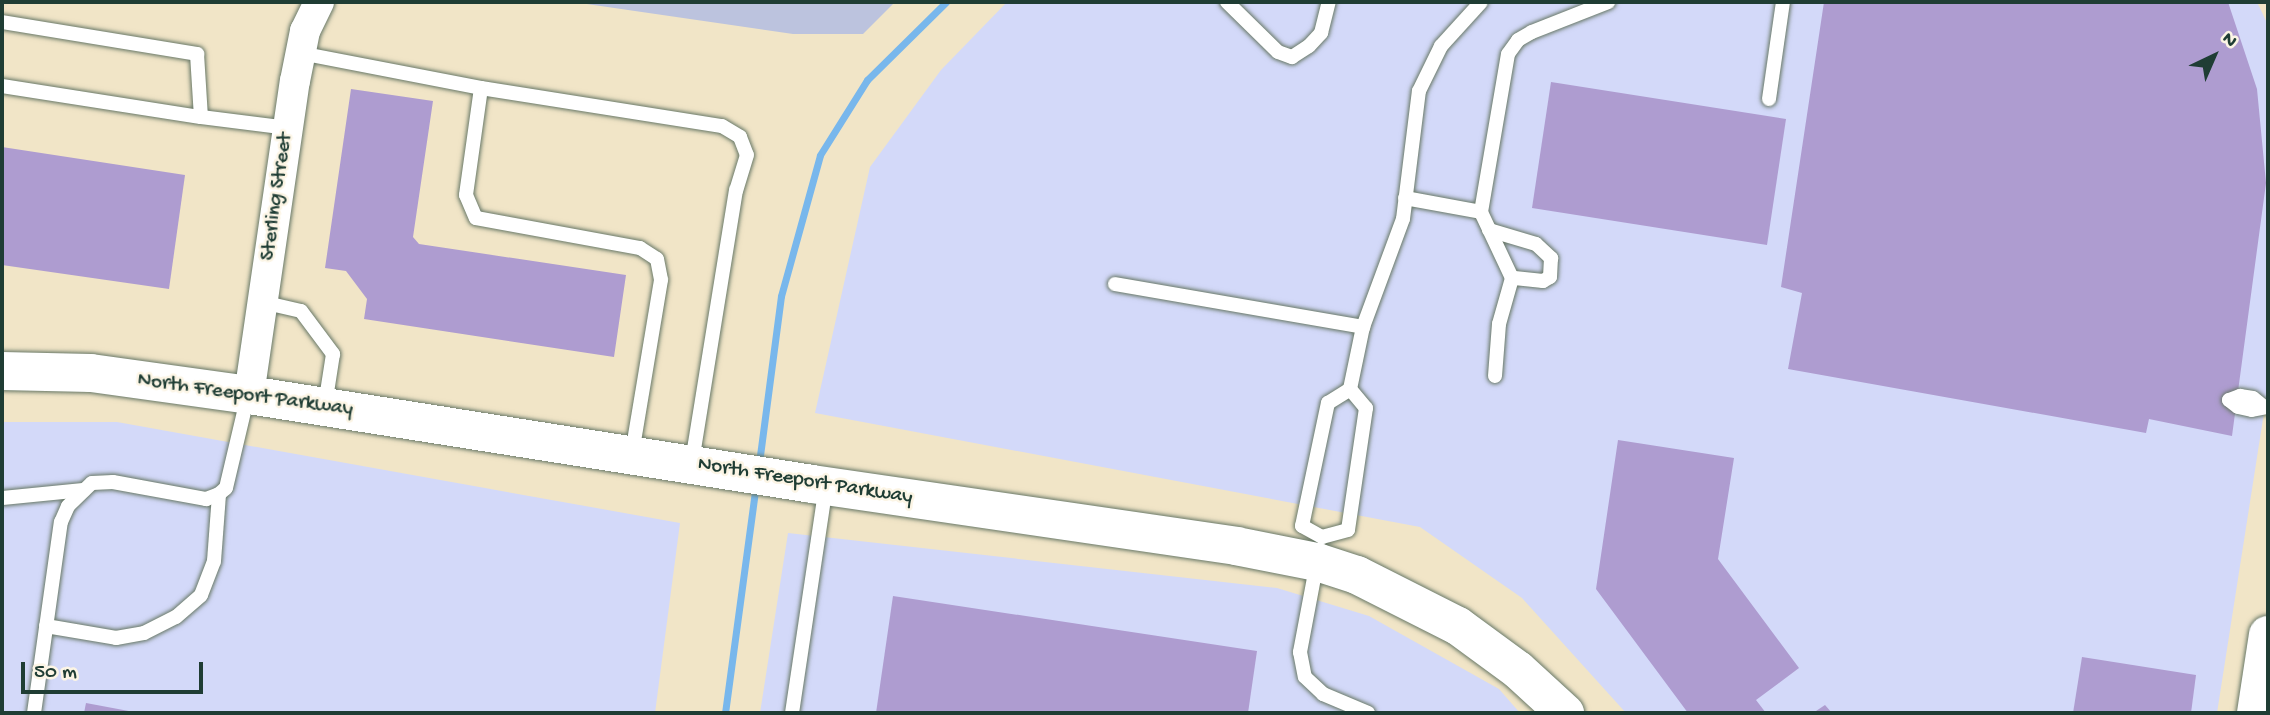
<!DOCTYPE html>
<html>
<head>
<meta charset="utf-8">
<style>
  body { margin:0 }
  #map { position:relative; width:2270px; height:715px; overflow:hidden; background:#f1e5c7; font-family:"Gochi Hand",sans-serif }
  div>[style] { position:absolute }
  .built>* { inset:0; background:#d3d9f9 }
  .industrial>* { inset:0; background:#bcc3de }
  .stream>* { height:7px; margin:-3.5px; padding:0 3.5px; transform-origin:3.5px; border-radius:3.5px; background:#78b7ec }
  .building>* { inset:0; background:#ae9cd0 }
  .roads { filter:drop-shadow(0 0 2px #687867) drop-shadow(0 0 2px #687867) }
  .service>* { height:14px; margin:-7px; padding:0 7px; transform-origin:7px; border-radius:7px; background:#fff }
  .minor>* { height:30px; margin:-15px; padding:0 15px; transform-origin:15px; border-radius:15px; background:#fff }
  .secondary>* { height:38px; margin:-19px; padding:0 19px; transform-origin:19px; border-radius:19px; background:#fff }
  span { translate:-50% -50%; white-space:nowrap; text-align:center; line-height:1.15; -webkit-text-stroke:5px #fcf5e5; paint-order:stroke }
  .street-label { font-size:21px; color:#1f3d34 }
  .frame { position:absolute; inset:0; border:4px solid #1f3d34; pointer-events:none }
  .north { position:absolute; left:2179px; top:21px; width:70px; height:70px; -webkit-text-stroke:5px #fcf5e5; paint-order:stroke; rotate:44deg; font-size:19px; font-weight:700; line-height:28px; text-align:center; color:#1f3d34 }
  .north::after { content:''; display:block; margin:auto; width:24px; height:32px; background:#1f3d34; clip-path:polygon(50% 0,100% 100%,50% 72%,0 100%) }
  .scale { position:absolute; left:21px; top:662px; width:182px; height:32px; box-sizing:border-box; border:4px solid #1f3d34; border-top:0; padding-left:9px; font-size:21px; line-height:24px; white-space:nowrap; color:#1f3d34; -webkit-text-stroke:5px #fcf5e5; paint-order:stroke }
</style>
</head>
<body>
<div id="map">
  <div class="built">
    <div style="clip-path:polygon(1007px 2px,2257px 2px,2268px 25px,2268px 387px,2217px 713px,1626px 713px,1522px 598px,1420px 527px,815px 413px,870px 167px,941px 70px)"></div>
    <div style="clip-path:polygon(2px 422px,117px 422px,680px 523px,655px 713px,2px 713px)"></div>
    <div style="clip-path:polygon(788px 533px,1277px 588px,1369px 616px,1499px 689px,1520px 713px,760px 713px)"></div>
  </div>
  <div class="industrial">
    <div style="clip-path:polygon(573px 2px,895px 2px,863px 34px,793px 34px)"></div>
  </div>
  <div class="stream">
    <div style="left:759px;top:463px;width:168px;rotate:-82.5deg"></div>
    <div style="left:781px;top:296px;width:146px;rotate:-74.5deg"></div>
    <div style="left:820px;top:155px;width:89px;rotate:-57.9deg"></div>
    <div style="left:867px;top:80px;width:111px;rotate:-44.6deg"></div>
    <div style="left:725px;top:713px;width:230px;rotate:-82.3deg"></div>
  </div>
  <div class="building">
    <div style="clip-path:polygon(1824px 2px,2228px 2px,2257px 89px,2266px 183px,2232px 436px,2149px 419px,2146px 433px,1788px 369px,1802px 293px,1781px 287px)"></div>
    <div style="clip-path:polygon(1551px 82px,1786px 119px,1767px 245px,1532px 208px)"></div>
    <div style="clip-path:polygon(351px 89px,433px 101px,413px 237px,419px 244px,626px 275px,614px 357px,364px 319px,367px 299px,346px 271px,325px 268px)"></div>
    <div style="clip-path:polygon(2px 147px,185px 175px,169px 289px,2px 265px)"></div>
    <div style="clip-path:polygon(1618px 440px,1734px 458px,1718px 559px,1799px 668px,1756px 700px,1766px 713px,1688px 713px,1596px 589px)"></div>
    <div style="clip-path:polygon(893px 596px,1257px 651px,1248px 713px,876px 713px)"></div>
    <div style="clip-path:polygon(2082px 657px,2196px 675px,2191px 713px,2073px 713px)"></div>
    <div style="clip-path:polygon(86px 703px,134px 712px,134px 713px,84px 713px)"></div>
    <div style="clip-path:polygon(1825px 705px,1832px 713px,1813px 713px)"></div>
  </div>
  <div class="roads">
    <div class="service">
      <div style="left:1227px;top:2px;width:71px;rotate:44.4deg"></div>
      <div style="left:1278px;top:52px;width:15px;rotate:20deg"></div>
      <div style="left:1292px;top:57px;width:20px;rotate:-33deg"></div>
      <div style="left:1309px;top:46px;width:18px;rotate:-47deg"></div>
      <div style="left:1321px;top:33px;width:32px;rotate:-76deg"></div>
      <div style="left:2px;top:22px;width:198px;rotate:9.3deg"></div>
      <div style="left:197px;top:54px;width:63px;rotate:86.4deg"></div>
      <div style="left:201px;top:117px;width:88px;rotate:7.2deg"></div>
      <div style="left:300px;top:53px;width:184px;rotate:10.9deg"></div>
      <div style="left:481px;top:88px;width:108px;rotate:98deg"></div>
      <div style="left:466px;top:195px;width:25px;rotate:67deg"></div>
      <div style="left:476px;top:218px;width:167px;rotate:10.4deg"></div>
      <div style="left:640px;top:248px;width:20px;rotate:33deg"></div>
      <div style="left:657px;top:259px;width:21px;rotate:79deg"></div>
      <div style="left:661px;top:280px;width:176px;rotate:99.5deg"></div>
      <div style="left:2px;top:86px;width:201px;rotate:8.9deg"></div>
      <div style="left:481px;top:88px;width:244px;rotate:9deg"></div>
      <div style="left:722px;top:126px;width:21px;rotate:31deg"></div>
      <div style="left:740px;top:137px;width:19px;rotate:69deg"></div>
      <div style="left:747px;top:155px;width:37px;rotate:107deg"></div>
      <div style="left:736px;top:190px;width:277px;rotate:99.2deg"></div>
      <div style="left:1769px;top:99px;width:98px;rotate:-81.8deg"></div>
      <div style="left:1405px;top:198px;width:77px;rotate:10.4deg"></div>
      <div style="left:1489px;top:230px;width:49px;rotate:16.6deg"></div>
      <div style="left:1536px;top:244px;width:21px;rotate:43deg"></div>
      <div style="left:1551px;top:258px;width:19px;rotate:93deg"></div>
      <div style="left:1550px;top:277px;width:8px;rotate:150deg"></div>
      <div style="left:1543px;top:281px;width:31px;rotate:-174deg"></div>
      <div style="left:1115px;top:284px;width:252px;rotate:9.8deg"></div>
      <div style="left:262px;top:302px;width:40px;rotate:13deg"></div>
      <div style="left:301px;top:311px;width:54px;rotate:53.3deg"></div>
      <div style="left:333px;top:354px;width:52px;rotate:98.9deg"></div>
      <div style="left:1495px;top:376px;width:52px;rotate:-85.6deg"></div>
      <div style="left:1499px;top:324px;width:48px;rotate:-74.2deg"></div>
      <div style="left:1512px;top:278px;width:73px;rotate:-115.2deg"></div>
      <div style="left:1481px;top:212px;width:160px;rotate:-80.3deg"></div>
      <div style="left:1508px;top:54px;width:17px;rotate:-54deg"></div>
      <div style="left:1518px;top:40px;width:16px;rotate:-30deg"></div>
      <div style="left:1532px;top:32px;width:82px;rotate:-21.5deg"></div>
      <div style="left:1350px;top:389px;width:25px;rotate:50deg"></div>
      <div style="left:1366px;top:408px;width:123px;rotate:98.4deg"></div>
      <div style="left:1348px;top:530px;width:27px;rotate:165deg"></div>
      <div style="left:1322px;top:537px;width:23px;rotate:-151deg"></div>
      <div style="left:1302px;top:526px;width:126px;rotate:-78.1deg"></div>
      <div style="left:1328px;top:403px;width:26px;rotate:-32deg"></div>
      <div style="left:1350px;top:389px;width:63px;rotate:-78.2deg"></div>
      <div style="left:1363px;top:327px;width:115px;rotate:-69.7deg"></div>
      <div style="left:1403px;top:219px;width:129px;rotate:-82.9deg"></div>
      <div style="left:1419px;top:91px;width:50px;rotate:-63.9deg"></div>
      <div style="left:1441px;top:46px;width:59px;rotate:-47.7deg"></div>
      <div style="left:2229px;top:400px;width:11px;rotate:38deg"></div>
      <div style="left:2238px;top:407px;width:14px;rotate:12deg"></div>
      <div style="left:2252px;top:410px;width:16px;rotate:-11deg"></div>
      <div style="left:2229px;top:400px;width:12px;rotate:-20deg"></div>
      <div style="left:2240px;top:396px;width:13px;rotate:9deg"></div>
      <div style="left:2253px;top:398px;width:13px;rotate:39deg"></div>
      <div style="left:2px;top:498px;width:82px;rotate:-5.6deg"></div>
      <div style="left:1317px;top:562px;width:92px;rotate:100.7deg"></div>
      <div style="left:1300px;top:652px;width:25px;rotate:79deg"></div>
      <div style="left:1305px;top:677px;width:25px;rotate:43deg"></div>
      <div style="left:1323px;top:694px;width:49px;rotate:22.9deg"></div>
      <div style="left:46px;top:626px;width:71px;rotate:9.7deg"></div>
      <div style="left:116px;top:638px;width:28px;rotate:-10deg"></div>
      <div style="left:144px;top:633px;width:36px;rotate:-27deg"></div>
      <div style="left:176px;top:617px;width:33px;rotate:-41deg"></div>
      <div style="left:201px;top:595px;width:36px;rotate:-69deg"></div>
      <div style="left:214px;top:561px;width:67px;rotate:-85.7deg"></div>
      <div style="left:34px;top:713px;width:193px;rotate:-82deg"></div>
      <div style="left:61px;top:522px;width:17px;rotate:-66deg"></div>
      <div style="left:68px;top:506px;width:33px;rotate:-44deg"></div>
      <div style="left:92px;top:483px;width:21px;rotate:-3deg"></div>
      <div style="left:113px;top:482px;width:95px;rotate:10.4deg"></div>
      <div style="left:206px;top:499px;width:14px;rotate:-21deg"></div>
      <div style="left:219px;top:494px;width:9px;rotate:-41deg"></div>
      <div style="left:226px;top:488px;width:96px;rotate:-76.7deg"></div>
      <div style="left:792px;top:713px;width:230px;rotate:-81.5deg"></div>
    </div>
    <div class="minor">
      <div style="left:249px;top:395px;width:317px;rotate:-81.7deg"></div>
      <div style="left:295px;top:81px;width:51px;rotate:-78.7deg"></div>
      <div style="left:305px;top:31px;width:32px;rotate:-64deg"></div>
    </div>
    <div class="secondary">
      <div style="left:2px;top:371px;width:89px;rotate:1.3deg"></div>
      <div style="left:91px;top:373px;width:160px;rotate:7.9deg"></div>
      <div style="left:249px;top:395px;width:570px;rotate:8.98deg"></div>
      <div style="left:812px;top:484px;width:429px;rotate:8.3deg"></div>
      <div style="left:1236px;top:546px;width:83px;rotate:11.2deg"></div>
      <div style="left:1317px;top:562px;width:42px;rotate:18deg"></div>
      <div style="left:1357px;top:575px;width:113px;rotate:26.8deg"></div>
      <div style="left:1458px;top:626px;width:74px;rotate:36.3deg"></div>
      <div style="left:1518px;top:670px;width:64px;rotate:42.5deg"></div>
      <div style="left:2256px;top:713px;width:79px;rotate:-81.3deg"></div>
    </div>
  </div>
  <div class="street-label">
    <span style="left:278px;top:197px;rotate:-82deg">Sterling Street</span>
    <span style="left:245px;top:396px;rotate:8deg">North Freeport Parkway</span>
    <span style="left:805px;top:482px;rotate:9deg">North Freeport Parkway</span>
  </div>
  <div class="frame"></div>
  <div class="north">N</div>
  <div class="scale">50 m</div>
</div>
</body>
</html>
